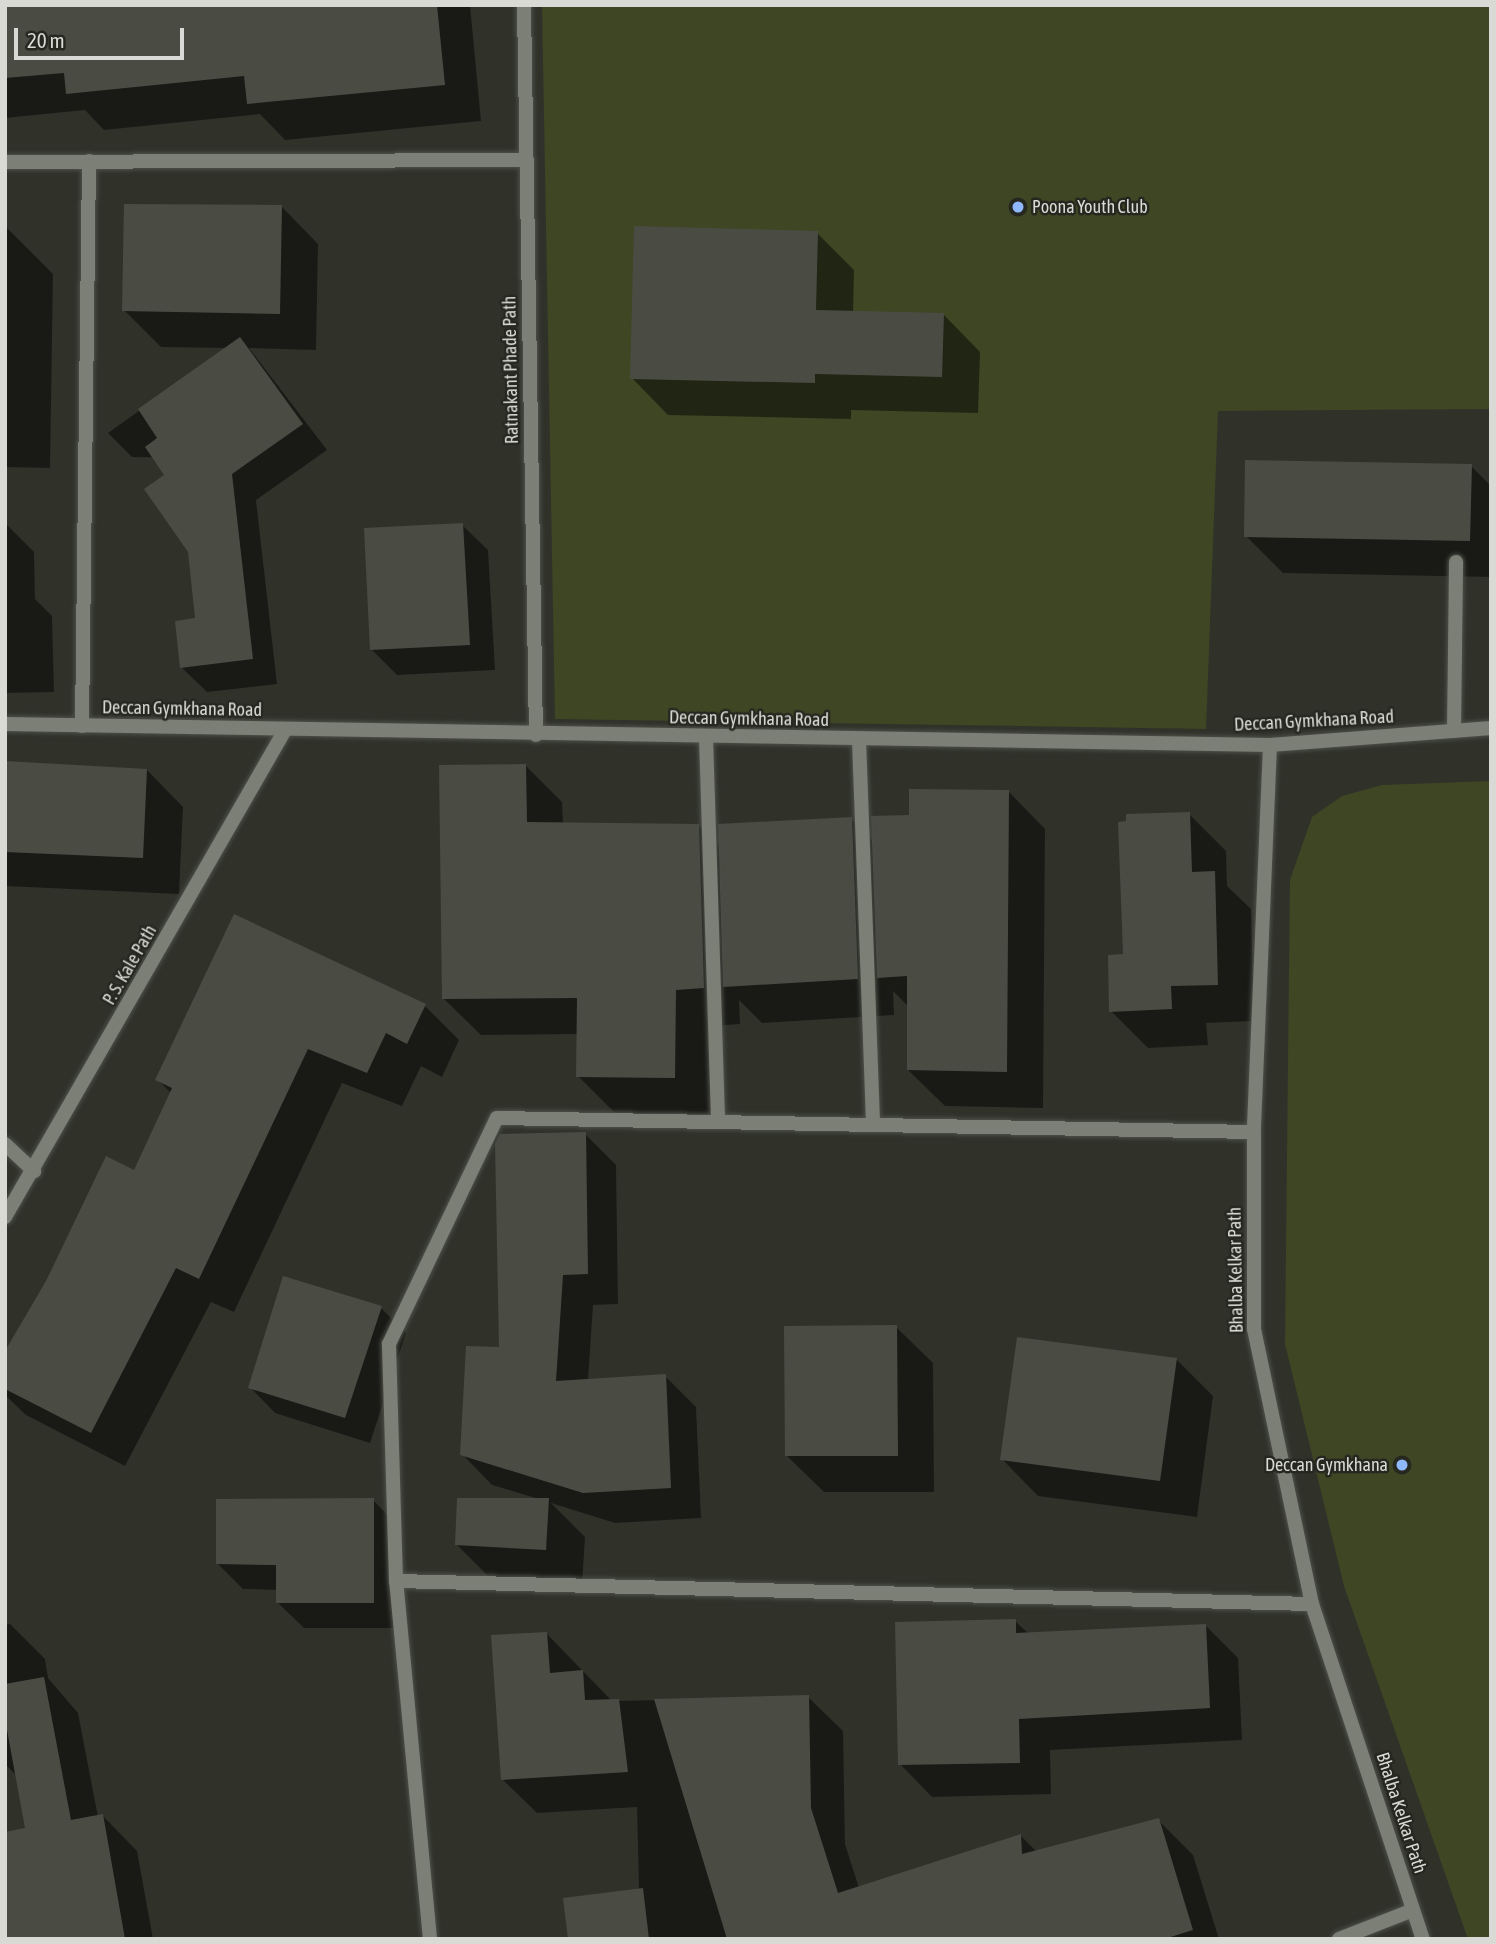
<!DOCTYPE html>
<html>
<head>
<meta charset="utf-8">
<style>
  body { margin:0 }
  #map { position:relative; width:1496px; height:1944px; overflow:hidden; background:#30322a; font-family:"Asap Condensed",sans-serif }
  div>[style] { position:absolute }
  .green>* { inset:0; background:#3f4624 }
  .shadow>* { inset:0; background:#0007 }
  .building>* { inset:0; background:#4a4c44 }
  .roads { filter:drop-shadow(0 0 2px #4e5049) drop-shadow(0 0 2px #4e5049) }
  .lane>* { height:14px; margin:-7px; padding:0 7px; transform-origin:7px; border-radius:7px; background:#7c7f75 }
  .street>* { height:14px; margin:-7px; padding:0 7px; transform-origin:7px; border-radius:7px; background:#7c7f75 }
  .dots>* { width:19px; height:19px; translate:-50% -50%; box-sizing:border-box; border:4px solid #262820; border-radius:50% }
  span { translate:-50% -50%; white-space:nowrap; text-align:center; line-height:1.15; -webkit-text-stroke:5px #262820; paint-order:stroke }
  .poi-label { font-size:18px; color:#d9dad5 }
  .left { translate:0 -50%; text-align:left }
  .right { translate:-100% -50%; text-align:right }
  .street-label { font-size:18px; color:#d9dad5 }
  .frame { position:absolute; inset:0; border:7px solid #d9dad5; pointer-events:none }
  .scale { position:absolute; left:14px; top:28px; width:170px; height:32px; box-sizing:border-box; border:4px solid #d9dad5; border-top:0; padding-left:9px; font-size:21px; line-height:24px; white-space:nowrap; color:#d9dad5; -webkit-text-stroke:5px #262820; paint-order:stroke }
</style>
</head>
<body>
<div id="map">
  <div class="green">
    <div style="clip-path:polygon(542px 5px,1491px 5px,1491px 409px,1218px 411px,1206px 729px,555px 719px)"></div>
    <div style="clip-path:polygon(1491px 781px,1491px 1939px,1468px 1939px,1344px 1586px,1285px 1344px,1290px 880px,1312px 817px,1342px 796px,1382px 785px)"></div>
  </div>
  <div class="shadow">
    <div style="clip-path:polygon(5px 5px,470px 5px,481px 121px,285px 140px,260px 114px,104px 130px,85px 110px,5px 118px)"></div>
    <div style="clip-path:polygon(282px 207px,318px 244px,316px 350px,249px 348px,327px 450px,256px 500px,277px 684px,207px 692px,181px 667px,197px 620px,185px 458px,132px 457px,108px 433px,227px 348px,161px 347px,124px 310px)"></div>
    <div style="clip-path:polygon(5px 226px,53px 274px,50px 468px,5px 467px)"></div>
    <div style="clip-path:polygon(817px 233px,854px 270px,853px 313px,944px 315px,980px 352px,978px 413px,851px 410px,851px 419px,668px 415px,632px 378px)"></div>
    <div style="clip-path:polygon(1471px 466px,1491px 486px,1491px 577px,1283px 573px,1246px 536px)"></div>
    <div style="clip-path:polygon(5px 523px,34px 552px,35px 599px,52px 616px,54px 692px,5px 693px)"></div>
    <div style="clip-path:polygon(462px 525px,488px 550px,495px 670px,397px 675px,371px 649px)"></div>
    <div style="clip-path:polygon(5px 763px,147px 770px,183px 807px,179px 894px,5px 886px)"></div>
    <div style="clip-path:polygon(526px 766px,562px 802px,563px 824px,698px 825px,723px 850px,851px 819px,874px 842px,910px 816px,1009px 792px,1045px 829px,1043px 1108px,945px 1106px,908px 1070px,909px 1007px,893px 991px,894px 1015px,762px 1023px,739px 1000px,740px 1024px,712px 1026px,711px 1114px,615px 1113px,578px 1076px,578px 1034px,481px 1035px,444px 999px)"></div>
    <div style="clip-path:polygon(1189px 814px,1226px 851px,1227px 886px,1251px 909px,1254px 1021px,1206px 1023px,1208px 1045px,1148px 1048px,1111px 1011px,1125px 955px)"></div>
    <div style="clip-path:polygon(425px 1006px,459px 1040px,442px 1077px,421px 1066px,402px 1106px,342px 1083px,234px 1312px,211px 1302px,125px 1466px,26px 1415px,5px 1395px,5px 1356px,135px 1172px,172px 1094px,157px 1079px)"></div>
    <div style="clip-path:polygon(585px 1134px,616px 1165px,618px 1304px,593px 1305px,588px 1381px,665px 1376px,696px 1407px,701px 1518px,615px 1523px,551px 1503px,585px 1537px,582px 1586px,493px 1581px,457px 1545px,539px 1499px,492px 1485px,462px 1454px)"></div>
    <div style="clip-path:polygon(381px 1308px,406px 1333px,370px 1443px,275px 1413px,250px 1387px)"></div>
    <div style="clip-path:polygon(896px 1327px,933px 1363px,934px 1492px,824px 1492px,787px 1456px)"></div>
    <div style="clip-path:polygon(1176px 1359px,1213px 1396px,1197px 1517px,1038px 1496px,1002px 1459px)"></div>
    <div style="clip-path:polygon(373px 1500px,398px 1526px,399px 1628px,304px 1628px,278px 1603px,278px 1590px,243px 1589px,218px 1564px)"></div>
    <div style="clip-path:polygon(1015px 1621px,1029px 1634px,1206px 1626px,1238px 1658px,1242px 1740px,1050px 1750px,1051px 1794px,932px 1797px,900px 1764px)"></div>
    <div style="clip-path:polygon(10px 1624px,45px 1659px,48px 1678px,78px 1713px,98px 1817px,103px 1816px,137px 1851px,153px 1939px,8px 1939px,27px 1830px,17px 1776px,5px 1764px,5px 1625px)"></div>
    <div style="clip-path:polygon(547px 1634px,612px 1701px,808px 1697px,843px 1731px,845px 1844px,859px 1888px,1021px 1836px,1037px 1852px,1158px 1820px,1193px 1855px,1219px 1939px,570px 1939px,639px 1890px,637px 1807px,537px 1813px,502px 1779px)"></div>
  </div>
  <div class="building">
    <div style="clip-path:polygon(5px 5px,437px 5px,445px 85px,247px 104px,244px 76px,66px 94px,64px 73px,5px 78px)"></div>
    <div style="clip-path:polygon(124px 204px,282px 205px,280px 314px,122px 311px)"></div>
    <div style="clip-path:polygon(634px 226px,818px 231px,816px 310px,944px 313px,942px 377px,815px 374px,815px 383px,630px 379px)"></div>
    <div style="clip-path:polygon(240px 337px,303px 424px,232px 474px,253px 659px,180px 668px,175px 621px,195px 618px,188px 552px,144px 489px,164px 475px,145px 447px,157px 438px,138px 409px)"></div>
    <div style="clip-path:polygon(1245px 460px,1472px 464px,1470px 541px,1244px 537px)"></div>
    <div style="clip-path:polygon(463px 523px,470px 645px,370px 650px,364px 528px)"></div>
    <div style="clip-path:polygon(5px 761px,147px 769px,143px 858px,5px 852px)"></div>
    <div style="clip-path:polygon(526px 764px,527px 822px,699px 824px,704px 988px,676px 990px,675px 1078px,576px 1077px,577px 998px,442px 999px,439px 765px)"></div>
    <div style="clip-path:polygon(909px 789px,1009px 790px,1007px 1072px,907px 1070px,907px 976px,877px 978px,871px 816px,909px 815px)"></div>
    <div style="clip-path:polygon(1190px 812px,1192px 872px,1215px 871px,1218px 985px,1171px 986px,1172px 1009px,1109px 1012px,1108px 955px,1123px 954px,1118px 822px,1126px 821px,1126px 814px)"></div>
    <div style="clip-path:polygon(852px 817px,858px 979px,723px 987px,718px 824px)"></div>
    <div style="clip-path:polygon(234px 914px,426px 1004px,407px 1044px,386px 1033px,367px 1073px,308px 1049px,199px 1279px,176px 1268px,91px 1433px,5px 1389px,5px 1351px,46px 1281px,106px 1156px,134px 1170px,172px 1088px,155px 1080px)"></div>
    <div style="clip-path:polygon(586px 1132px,588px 1274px,563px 1275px,556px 1381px,666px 1374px,671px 1488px,583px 1493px,460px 1455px,466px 1346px,499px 1347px,495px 1144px,500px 1134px)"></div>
    <div style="clip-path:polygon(283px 1276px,382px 1306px,345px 1418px,248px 1388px)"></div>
    <div style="clip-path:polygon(897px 1325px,898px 1456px,785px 1456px,784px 1326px)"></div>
    <div style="clip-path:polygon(1017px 1337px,1177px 1358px,1160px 1481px,1000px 1460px)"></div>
    <div style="clip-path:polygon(374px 1498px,374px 1603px,276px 1603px,276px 1565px,216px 1564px,216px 1499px)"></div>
    <div style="clip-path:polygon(457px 1498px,549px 1498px,546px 1550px,455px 1545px)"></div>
    <div style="clip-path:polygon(1016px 1619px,1016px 1633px,1206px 1624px,1210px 1708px,1019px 1719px,1020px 1763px,898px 1765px,895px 1622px)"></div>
    <div style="clip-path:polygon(547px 1632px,550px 1673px,583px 1670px,585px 1700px,619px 1699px,628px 1772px,501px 1780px,491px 1635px)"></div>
    <div style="clip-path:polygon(44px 1677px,71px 1820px,103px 1814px,125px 1939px,5px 1939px,5px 1832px,25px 1828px,5px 1719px,5px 1684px)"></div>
    <div style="clip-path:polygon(809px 1695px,811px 1808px,838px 1893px,1021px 1834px,1022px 1854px,1159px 1818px,1193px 1930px,1164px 1939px,727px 1939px,654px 1699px)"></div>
    <div style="clip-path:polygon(643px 1888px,649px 1939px,568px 1939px,563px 1898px)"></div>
  </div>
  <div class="roads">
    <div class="lane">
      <div style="left:1454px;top:731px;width:169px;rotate:-89.3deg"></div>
    </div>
    <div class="street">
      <div style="left:524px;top:5px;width:730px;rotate:89.06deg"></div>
      <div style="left:5px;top:162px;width:522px;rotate:-0.22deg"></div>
      <div style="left:5px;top:724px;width:1265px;rotate:0.95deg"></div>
      <div style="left:1270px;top:745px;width:222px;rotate:-4.4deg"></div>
      <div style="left:82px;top:726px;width:565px;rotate:-89.29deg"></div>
      <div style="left:706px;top:737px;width:385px;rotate:88.2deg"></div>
      <div style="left:859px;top:740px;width:385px;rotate:87.9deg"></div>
      <div style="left:1270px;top:745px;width:387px;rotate:92.4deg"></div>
      <div style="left:1254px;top:1132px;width:197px;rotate:90deg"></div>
      <div style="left:1254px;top:1329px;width:281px;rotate:78.1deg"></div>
      <div style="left:1312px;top:1604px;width:353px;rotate:71.7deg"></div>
      <div style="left:5px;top:1144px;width:40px;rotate:43deg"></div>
      <div style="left:5px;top:1217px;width:562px;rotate:-60.1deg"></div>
      <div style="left:396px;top:1581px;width:916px;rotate:1.44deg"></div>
      <div style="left:430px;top:1939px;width:360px;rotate:-95.4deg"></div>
      <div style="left:396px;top:1581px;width:237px;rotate:-91.7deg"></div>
      <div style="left:389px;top:1344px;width:250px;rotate:-64.5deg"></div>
      <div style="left:497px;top:1118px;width:757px;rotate:1.06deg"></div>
      <div style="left:1339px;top:1939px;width:79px;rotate:-21.4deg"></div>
    </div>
  </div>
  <div class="dots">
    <div style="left:1018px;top:207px;background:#8fb8fd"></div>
    <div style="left:1402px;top:1465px;background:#8fb8fd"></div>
  </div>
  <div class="poi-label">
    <span class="left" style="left:1032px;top:207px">Poona Youth Club</span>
    <span class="right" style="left:1388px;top:1465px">Deccan Gymkhana</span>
  </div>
  <div class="street-label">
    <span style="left:511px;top:370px;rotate:-91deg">Ratnakant Phade Path</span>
    <span style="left:182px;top:709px;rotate:1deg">Deccan Gymkhana Road</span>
    <span style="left:749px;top:719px;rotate:1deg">Deccan Gymkhana Road</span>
    <span style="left:1314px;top:721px;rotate:-3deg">Deccan Gymkhana Road</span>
    <span style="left:130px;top:965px;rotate:-60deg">P. S. Kale Path</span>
    <span style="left:1236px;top:1270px;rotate:-91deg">Bhalba Kelkar Path</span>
    <span style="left:1401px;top:1813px;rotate:72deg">Bhalba Kelkar Path</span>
  </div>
  <div class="frame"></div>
  <div class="scale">20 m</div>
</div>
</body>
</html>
